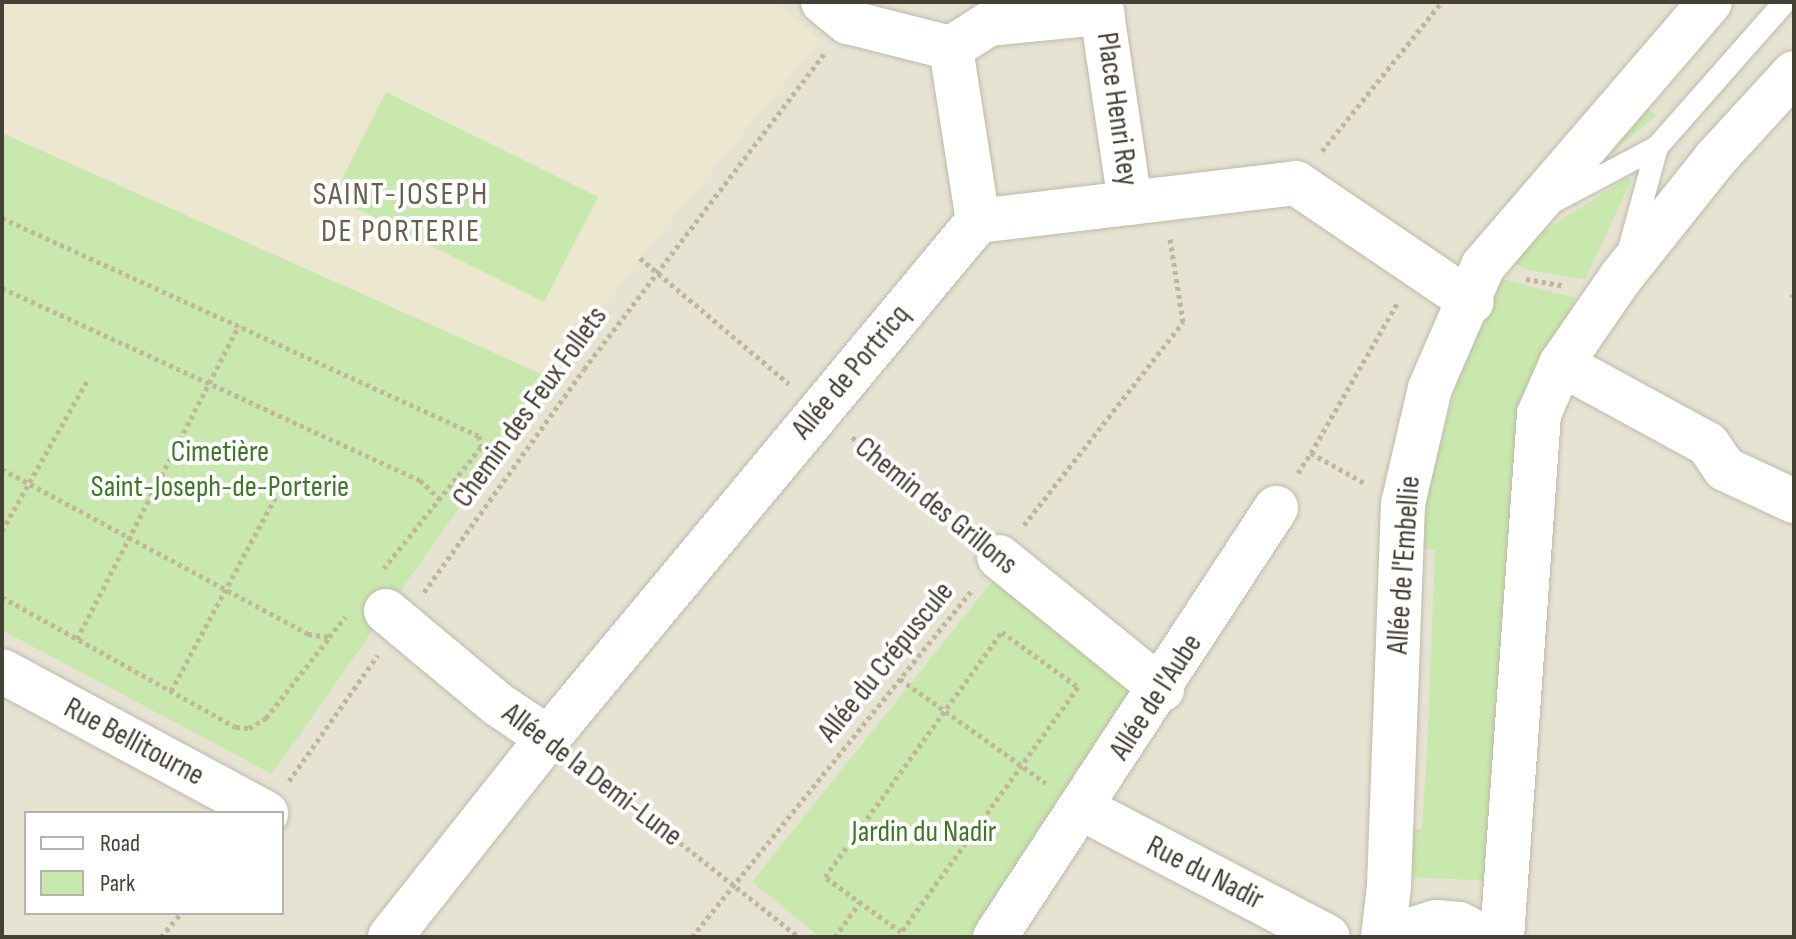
<!DOCTYPE html>
<html>
<head>
<meta charset="utf-8">
<style>
  body { margin:0 }
  #map { position:relative; width:1796px; height:939px; overflow:hidden; background:#f3f0e5; font-family:"Sofia Sans Condensed",sans-serif }
  div>[style] { position:absolute }
  .residential>* { inset:0; background:#e7e3d3 }
  .education>* { inset:0; background:#ece7cf }
  .green>* { inset:0; background:#c8e8ad }
  .path>* { height:5px; margin-top:-2.5px; transform-origin:0; background:repeating-linear-gradient(90deg,#c0b699 0 4px,transparent 0 8px) }
  .roads { filter:drop-shadow(0 0 2px #beb9a8) drop-shadow(0 0 2px #beb9a8) }
  .service>* { height:22px; margin:-11px; padding:0 11px; transform-origin:11px; border-radius:11px; background:#fff }
  .minor>* { height:44px; margin:-22px; padding:0 22px; transform-origin:22px; border-radius:22px; background:#fff }
  span { translate:-50% -50%; white-space:nowrap; text-align:center; line-height:1.15; -webkit-text-stroke:8px #fff; paint-order:stroke }
  .street-label { font-size:30px; color:#464135 }
  .park-label { font-size:30px; color:#3e7827 }
  .neighbourhood-label { font-size:32px; color:#69604c; letter-spacing:2px }
  .frame { position:absolute; inset:0; border:4px solid #464135; pointer-events:none }
  .legend { position:absolute; left:24px; top:811px; width:260px; height:104px; box-sizing:border-box; background:#fff; border:2px solid #b5b3ae; margin:0; padding:10px 14px; list-style:none; font-size:24px; color:#464135 }
  .legend li { display:flex; align-items:center; gap:16px; height:40px }
  .legend b { width:40px; border:2px solid #b5b3ae }
</style>
</head>
<body>
<div id="map">
  <div class="residential">
    <div style="clip-path:polygon(evenodd,2px 2px,1794px 2px,1794px 937px,2px 937px,2px 2px,26px 813px,282px 813px,282px 913px,26px 913px,26px 813px)"></div>
  </div>
  <div class="education">
    <div style="clip-path:polygon(2px 2px,776px 2px,820px 40px,640px 258px,550px 378px,2px 133px)"></div>
  </div>
  <div class="green">
    <div style="clip-path:polygon(386px 92px,598px 197px,544px 302px,333px 197px)"></div>
    <div style="clip-path:polygon(1643px 104px,1656px 116px,1596px 165px)"></div>
    <div style="clip-path:polygon(2px 133px,550px 378px,272px 774px,2px 630px)"></div>
    <div style="clip-path:polygon(1627px 178px,1631px 181px,1585px 280px,1524px 269px,1512px 261px,1542px 232px)"></div>
    <div style="clip-path:polygon(1502px 279px,1576px 298px,1550px 352px,1496px 881px,1406px 877px,1409px 830px,1422px 829px,1427px 754px,1435px 550px,1422px 548px,1428px 489px,1463px 362px)"></div>
    <div style="clip-path:polygon(998px 574px,1142px 694px,978px 937px,820px 937px,752px 882px)"></div>
  </div>
  <div class="path">
    <div style="left:1322px;top:151px;width:191px;rotate:-51.2deg"></div>
    <div style="left:2px;top:218px;width:524px;rotate:24.56deg"></div>
    <div style="left:479px;top:436px;width:11px;rotate:80deg"></div>
    <div style="left:481px;top:447px;width:155px;rotate:128.7deg"></div>
    <div style="left:640px;top:258px;width:195px;rotate:40.2deg"></div>
    <div style="left:1526px;top:279px;width:39px;rotate:10deg"></div>
    <div style="left:2px;top:288px;width:460px;rotate:24.7deg"></div>
    <div style="left:420px;top:480px;width:28px;rotate:44deg"></div>
    <div style="left:1791px;top:294px;width:4px;rotate:34deg"></div>
    <div style="left:852px;top:437px;width:149px;rotate:39deg"></div>
    <div style="left:1311px;top:453px;width:174px;rotate:-60.1deg"></div>
    <div style="left:2px;top:469px;width:348px;rotate:28.3deg"></div>
    <div style="left:308px;top:634px;width:21px;rotate:8deg"></div>
    <div style="left:329px;top:637px;width:26px;rotate:-51deg"></div>
    <div style="left:1298px;top:473px;width:24px;rotate:-57deg"></div>
    <div style="left:1311px;top:453px;width:63px;rotate:29.4deg"></div>
    <div style="left:1024px;top:525px;width:258px;rotate:-51.9deg"></div>
    <div style="left:1183px;top:322px;width:84px;rotate:-98.9deg"></div>
    <div style="left:2px;top:531px;width:172px;rotate:-60.5deg"></div>
    <div style="left:424px;top:592px;width:274px;rotate:-54.3deg"></div>
    <div style="left:584px;top:369px;width:396px;rotate:-52.7deg"></div>
    <div style="left:2px;top:597px;width:268px;rotate:29.1deg"></div>
    <div style="left:236px;top:727px;width:13px;rotate:4deg"></div>
    <div style="left:249px;top:728px;width:20px;rotate:-30deg"></div>
    <div style="left:266px;top:718px;width:102px;rotate:-51.8deg"></div>
    <div style="left:1002px;top:632px;width:94px;rotate:35.9deg"></div>
    <div style="left:1078px;top:687px;width:302px;rotate:125.8deg"></div>
    <div style="left:901px;top:932px;width:94px;rotate:-144.1deg"></div>
    <div style="left:825px;top:877px;width:302px;rotate:-54.2deg"></div>
    <div style="left:77px;top:639px;width:353px;rotate:-62.7deg"></div>
    <div style="left:900px;top:679px;width:179px;rotate:35.5deg"></div>
    <div style="left:171px;top:691px;width:221px;rotate:-61.7deg"></div>
    <div style="left:580px;top:763px;width:280px;rotate:38.5deg"></div>
    <div style="left:289px;top:781px;width:154px;rotate:-54.8deg"></div>
    <div style="left:161px;top:937px;width:31px;rotate:-50deg"></div>
    <div style="left:692px;top:937px;width:447px;rotate:-51.1deg"></div>
    <div style="left:835px;top:937px;width:43px;rotate:-54.5deg"></div>
  </div>
  <div class="roads">
    <div class="service">
      <div style="left:1553px;top:202px;width:118px;rotate:-27.9deg"></div>
      <div style="left:1657px;top:147px;width:193px;rotate:-48.6deg"></div>
      <div style="left:1628px;top:253px;width:110px;rotate:-74.7deg"></div>
    </div>
    <div class="minor">
      <div style="left:823px;top:2px;width:32px;rotate:39deg"></div>
      <div style="left:848px;top:22px;width:106px;rotate:14.2deg"></div>
      <div style="left:978px;top:221px;width:175px;rotate:-98.9deg"></div>
      <div style="left:951px;top:48px;width:45px;rotate:-32.3deg"></div>
      <div style="left:989px;top:24px;width:114px;rotate:-5.6deg"></div>
      <div style="left:1102px;top:13px;width:192px;rotate:81.6deg"></div>
      <div style="left:1561px;top:364px;width:167px;rotate:28.6deg"></div>
      <div style="left:1708px;top:444px;width:30px;rotate:56deg"></div>
      <div style="left:1725px;top:469px;width:76px;rotate:24.9deg"></div>
      <div style="left:999px;top:557px;width:210px;rotate:39deg"></div>
      <div style="left:386px;top:611px;width:147px;rotate:39.8deg"></div>
      <div style="left:499px;top:705px;width:59px;rotate:34deg"></div>
      <div style="left:2px;top:671px;width:300px;rotate:28.3deg"></div>
      <div style="left:1083px;top:809px;width:276px;rotate:27.6deg"></div>
      <div style="left:390px;top:937px;width:254px;rotate:-51.6deg"></div>
      <div style="left:548px;top:738px;width:672px;rotate:-50.25deg"></div>
      <div style="left:978px;top:221px;width:320px;rotate:-6.8deg"></div>
      <div style="left:1296px;top:183px;width:212px;rotate:34.1deg"></div>
      <div style="left:995px;top:937px;width:513px;rotate:-56.77deg"></div>
      <div style="left:1383px;top:937px;width:51px;rotate:-83.3deg"></div>
      <div style="left:1389px;top:886px;width:382px;rotate:-87.9deg"></div>
      <div style="left:1403px;top:504px;width:119px;rotate:-76.9deg"></div>
      <div style="left:1430px;top:388px;width:133px;rotate:-66.5deg"></div>
      <div style="left:1483px;top:266px;width:348px;rotate:-49.3deg"></div>
      <div style="left:1387px;top:937px;width:51px;rotate:-17deg"></div>
      <div style="left:1436px;top:922px;width:23px;rotate:5deg"></div>
      <div style="left:1459px;top:924px;width:29px;rotate:27deg"></div>
      <div style="left:1502px;top:937px;width:524px;rotate:-85.95deg"></div>
      <div style="left:1539px;top:414px;width:55px;rotate:-66.3deg"></div>
      <div style="left:1561px;top:364px;width:106px;rotate:-55.4deg"></div>
      <div style="left:1621px;top:277px;width:152px;rotate:-51.4deg"></div>
      <div style="left:1716px;top:158px;width:115px;rotate:-47.5deg"></div>
    </div>
  </div>
  <div class="street-label">
    <span style="left:1117px;top:109px;rotate:82deg">Place Henri Rey</span>
    <span style="left:851px;top:372px;rotate:-50deg">Allée de Portricq</span>
    <span style="left:530px;top:407px;rotate:-54deg">Chemin des Feux Follets</span>
    <span style="left:936px;top:506px;rotate:39deg">Chemin des Grillons</span>
    <span style="left:1404px;top:565px;rotate:-86deg">Allée de l'Embellie</span>
    <span style="left:886px;top:662px;rotate:-51deg">Allée du Crépuscule</span>
    <span style="left:1156px;top:697px;rotate:-57deg">Allée de l'Aube</span>
    <span style="left:134px;top:742px;rotate:28deg">Rue Bellitourne</span>
    <span style="left:592px;top:775px;rotate:37deg">Allée de la Demi-Lune</span>
    <span style="left:1205px;top:873px;rotate:27deg">Rue du Nadir</span>
  </div>
  <div class="park-label">
    <span style="left:220px;top:469px">Cimetière<br>Saint-Joseph-de-Porterie</span>
    <span style="left:924px;top:832px">Jardin du Nadir</span>
  </div>
  <div class="neighbourhood-label">
    <span style="left:401px;top:214px">SAINT-JOSEPH<br>DE PORTERIE</span>
  </div>
  <div class="frame"></div>
  <ul class="legend">
  <li><b style="height:10px;background:#fff"></b>Road</li>
  <li><b style="height:22px;background:#c8e8ad"></b>Park</li>
  </ul>
</div>
</body>
</html>
